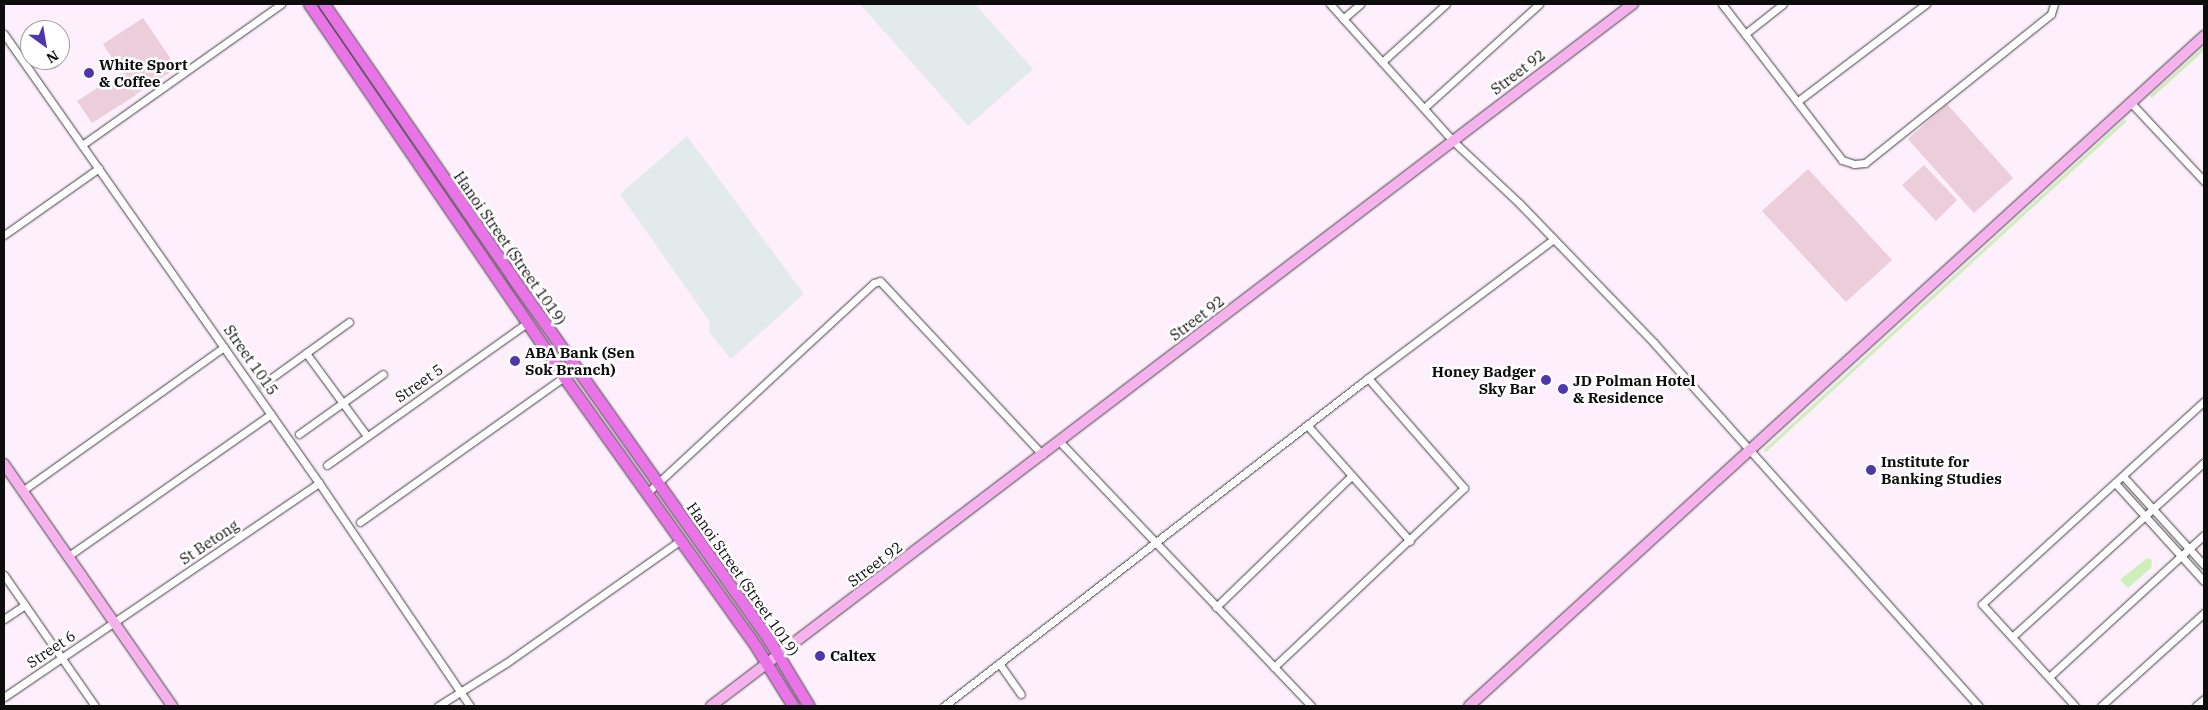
<!DOCTYPE html>
<html>
<head>
<meta charset="utf-8">
<style>
  body { margin:0 }
  #map { position:relative; width:2208px; height:710px; overflow:hidden; background:#fdeffc; font-family:"IBM Plex Serif",serif }
  div>[style] { position:absolute }
  .industrial>* { inset:0; background:#e3eaeb }
  .pitch>* { inset:0; background:#eccdda }
  .water>* { inset:0; background:#ceefba }
  .stream>* { height:2.5px; margin:-1.25px; padding:0 1.25px; transform-origin:1.25px; border-radius:1.25px; background:#ceefba }
  .roads { filter:drop-shadow(0 0 1px #404040) drop-shadow(0 0 1px #404040) }
  .street>* { height:7px; margin:-3.5px; padding:0 3.5px; transform-origin:3.5px; border-radius:3.5px; background:#fff }
  .secondary>* { height:10px; margin:-5px; padding:0 5px; transform-origin:5px; border-radius:5px; background:#f5b2ec }
  .primary>* { height:11px; margin:-5.5px; padding:0 5.5px; transform-origin:5.5px; border-radius:5.5px; background:#e874e7 }
  .dots>* { width:14px; height:14px; translate:-50% -50%; box-sizing:border-box; border:2px solid #fff; border-radius:50% }
  span { translate:-50% -50%; white-space:nowrap; text-align:center; line-height:1.15; -webkit-text-stroke:5px #fff; paint-order:stroke }
  .poi-label { font-size:15px; color:#0d0d0d; font-weight:700 }
  .left { translate:0 -50%; text-align:left }
  .right { translate:-100% -50%; text-align:right }
  .street-label { font-size:15px; color:#0d0d0d }
  .frame { position:absolute; inset:0; border:5px solid #0d0d0d; pointer-events:none }
  .north { position:absolute; left:20px; top:20px; width:50px; height:50px; box-sizing:border-box; background:#fff; border:1px solid #9e9e9e; border-radius:50%; rotate:148deg; font-size:14px; font-weight:700; line-height:20px; text-align:center; color:#0d0d0d }
  .north::after { content:''; display:block; margin:auto; width:18px; height:22px; background:#4e36ad; clip-path:polygon(50% 0,100% 100%,50% 72%,0 100%) }
</style>
</head>
<body>
<div id="map">
  <div class="industrial">
    <div style="clip-path:polygon(860px 4px,975px 4px,1033px 69px,968px 126px)"></div>
    <div style="clip-path:polygon(687px 136px,804px 294px,731px 359px,709px 332px,710px 322px,620px 194px)"></div>
  </div>
  <div class="pitch">
    <div style="clip-path:polygon(143px 18px,177px 68px,136px 94px,103px 44px)"></div>
    <div style="clip-path:polygon(121px 73px,136px 95px,92px 123px,77px 101px)"></div>
    <div style="clip-path:polygon(1947px 104px,2013px 178px,1974px 213px,1908px 139px)"></div>
    <div style="clip-path:polygon(1924px 165px,1957px 200px,1936px 221px,1902px 185px)"></div>
    <div style="clip-path:polygon(1808px 169px,1892px 260px,1846px 302px,1762px 211px)"></div>
  </div>
  <div class="water">
    <div style="clip-path:polygon(2147px 558px,2152px 560px,2151px 568px,2128px 588px,2120px 580px)"></div>
  </div>
  <div class="stream">
    <div style="left:2151px;top:96px;width:72px;rotate:-42.2deg"></div>
    <div style="left:1765px;top:450px;width:487px;rotate:-42.5deg"></div>
  </div>
  <div class="roads">
    <div class="street">
      <div style="left:1330px;top:4px;width:184px;rotate:48.1deg"></div>
      <div style="left:1453px;top:141px;width:92px;rotate:43.2deg"></div>
      <div style="left:1520px;top:204px;width:193px;rotate:46deg"></div>
      <div style="left:1654px;top:343px;width:487px;rotate:48.2deg"></div>
      <div style="left:1722px;top:4px;width:197px;rotate:52.4deg"></div>
      <div style="left:1842px;top:160px;width:13px;rotate:18deg"></div>
      <div style="left:1854px;top:164px;width:11px;rotate:-5deg"></div>
      <div style="left:1865px;top:163px;width:238px;rotate:-38.7deg"></div>
      <div style="left:2051px;top:14px;width:10px;rotate:-73deg"></div>
      <div style="left:1343px;top:19px;width:23px;rotate:-41deg"></div>
      <div style="left:4px;top:34px;width:548px;rotate:54.95deg"></div>
      <div style="left:319px;top:483px;width:269px;rotate:55.9deg"></div>
      <div style="left:1745px;top:34px;width:48px;rotate:-38.3deg"></div>
      <div style="left:1382px;top:62px;width:86px;rotate:-42.2deg"></div>
      <div style="left:1798px;top:101px;width:161px;rotate:-37.2deg"></div>
      <div style="left:2131px;top:103px;width:107px;rotate:46.9deg"></div>
      <div style="left:1424px;top:108px;width:155px;rotate:-42.1deg"></div>
      <div style="left:82px;top:145px;width:244px;rotate:-35.3deg"></div>
      <div style="left:4px;top:235px;width:116px;rotate:-35.2deg"></div>
      <div style="left:306px;top:353px;width:103px;rotate:53.7deg"></div>
      <div style="left:263px;top:384px;width:106px;rotate:-35.8deg"></div>
      <div style="left:1307px;top:425px;width:155px;rotate:48.4deg"></div>
      <div style="left:299px;top:434px;width:103px;rotate:-35.5deg"></div>
      <div style="left:1060px;top:442px;width:364px;rotate:46.4deg"></div>
      <div style="left:327px;top:465px;width:245px;rotate:-35.4deg"></div>
      <div style="left:2123px;top:476px;width:120px;rotate:47.7deg"></div>
      <div style="left:2115px;top:483px;width:132px;rotate:47.8deg"></div>
      <div style="left:22px;top:491px;width:248px;rotate:-35.5deg"></div>
      <div style="left:647px;top:493px;width:309px;rotate:-42.8deg"></div>
      <div style="left:874px;top:283px;width:6px;rotate:-18deg"></div>
      <div style="left:880px;top:281px;width:238px;rotate:46.9deg"></div>
      <div style="left:360px;top:522px;width:250px;rotate:-35.4deg"></div>
      <div style="left:67px;top:557px;width:249px;rotate:-35deg"></div>
      <div style="left:4px;top:575px;width:160px;rotate:55.2deg"></div>
      <div style="left:1216px;top:607px;width:188px;rotate:-44.1deg"></div>
      <div style="left:4px;top:619px;width:25px;rotate:-34deg"></div>
      <div style="left:2012px;top:637px;width:260px;rotate:-42.3deg"></div>
      <div style="left:999px;top:663px;width:38px;rotate:55deg"></div>
      <div style="left:1274px;top:667px;width:261px;rotate:-43.3deg"></div>
      <div style="left:1464px;top:488px;width:146px;rotate:-131.1deg"></div>
      <div style="left:2049px;top:677px;width:210px;rotate:-42.5deg"></div>
      <div style="left:4px;top:697px;width:381px;rotate:-34.2deg"></div>
      <div style="left:438px;top:706px;width:80px;rotate:-32.3deg"></div>
      <div style="left:506px;top:663px;width:214px;rotate:-35.1deg"></div>
      <div style="left:944px;top:706px;width:536px;rotate:-37.72deg"></div>
      <div style="left:1368px;top:378px;width:232px;rotate:-36.8deg"></div>
      <div style="left:2075px;top:706px;width:138px;rotate:-132.4deg"></div>
      <div style="left:1982px;top:604px;width:301px;rotate:-42.4deg"></div>
      <div style="left:2101px;top:706px;width:139px;rotate:-42.1deg"></div>
      <div style="left:2196px;top:706px;width:11px;rotate:-41deg"></div>
    </div>
    <div class="secondary">
      <div style="left:4px;top:464px;width:295px;rotate:55.2deg"></div>
      <div style="left:711px;top:706px;width:1159px;rotate:-37.29deg"></div>
      <div style="left:1469px;top:706px;width:995px;rotate:-42.35deg"></div>
    </div>
    <div class="primary">
      <div style="left:309px;top:4px;width:452px;rotate:55.6deg"></div>
      <div style="left:564px;top:377px;width:333px;rotate:54.5deg"></div>
      <div style="left:757px;top:648px;width:68px;rotate:58.2deg"></div>
      <div style="left:324px;top:4px;width:331px;rotate:55.4deg"></div>
      <div style="left:512px;top:277px;width:445px;rotate:54.7deg"></div>
      <div style="left:769px;top:640px;width:77px;rotate:58.8deg"></div>
    </div>
  </div>
  <div class="dots">
    <div style="left:89px;top:73px;background:#4e36ad"></div>
    <div style="left:515px;top:361px;background:#4e36ad"></div>
    <div style="left:1546px;top:380px;background:#4e36ad"></div>
    <div style="left:1563px;top:389px;background:#4e36ad"></div>
    <div style="left:1871px;top:470px;background:#4e36ad"></div>
    <div style="left:820px;top:656px;background:#4e36ad"></div>
  </div>
  <div class="poi-label">
    <span class="left" style="left:99px;top:73px">White Sport<br>&amp; Coffee</span>
    <span class="left" style="left:525px;top:361px">ABA Bank (Sen<br>Sok Branch)</span>
    <span class="right" style="left:1536px;top:380px">Honey Badger<br>Sky Bar</span>
    <span class="left" style="left:1573px;top:389px">JD Polman Hotel<br>&amp; Residence</span>
    <span class="left" style="left:1881px;top:470px">Institute for<br>Banking Studies</span>
    <span class="left" style="left:830px;top:656px">Caltex</span>
  </div>
  <div class="street-label">
    <span style="left:1518px;top:72px;rotate:-37deg">Street 92</span>
    <span style="left:510px;top:248px;rotate:55deg">Hanoi Street (Street 1019)</span>
    <span style="left:1197px;top:318px;rotate:-37deg">Street 92</span>
    <span style="left:251px;top:360px;rotate:55deg">Street 1015</span>
    <span style="left:419px;top:383px;rotate:-35deg">Street 5</span>
    <span style="left:209px;top:542px;rotate:-34deg">St Betong</span>
    <span style="left:875px;top:564px;rotate:-37deg">Street 92</span>
    <span style="left:743px;top:579px;rotate:55deg">Hanoi Street (Street 1019)</span>
    <span style="left:51px;top:649px;rotate:-34deg">Street 6</span>
  </div>
  <div class="frame"></div>
  <div class="north">N</div>
</div>
</body>
</html>
